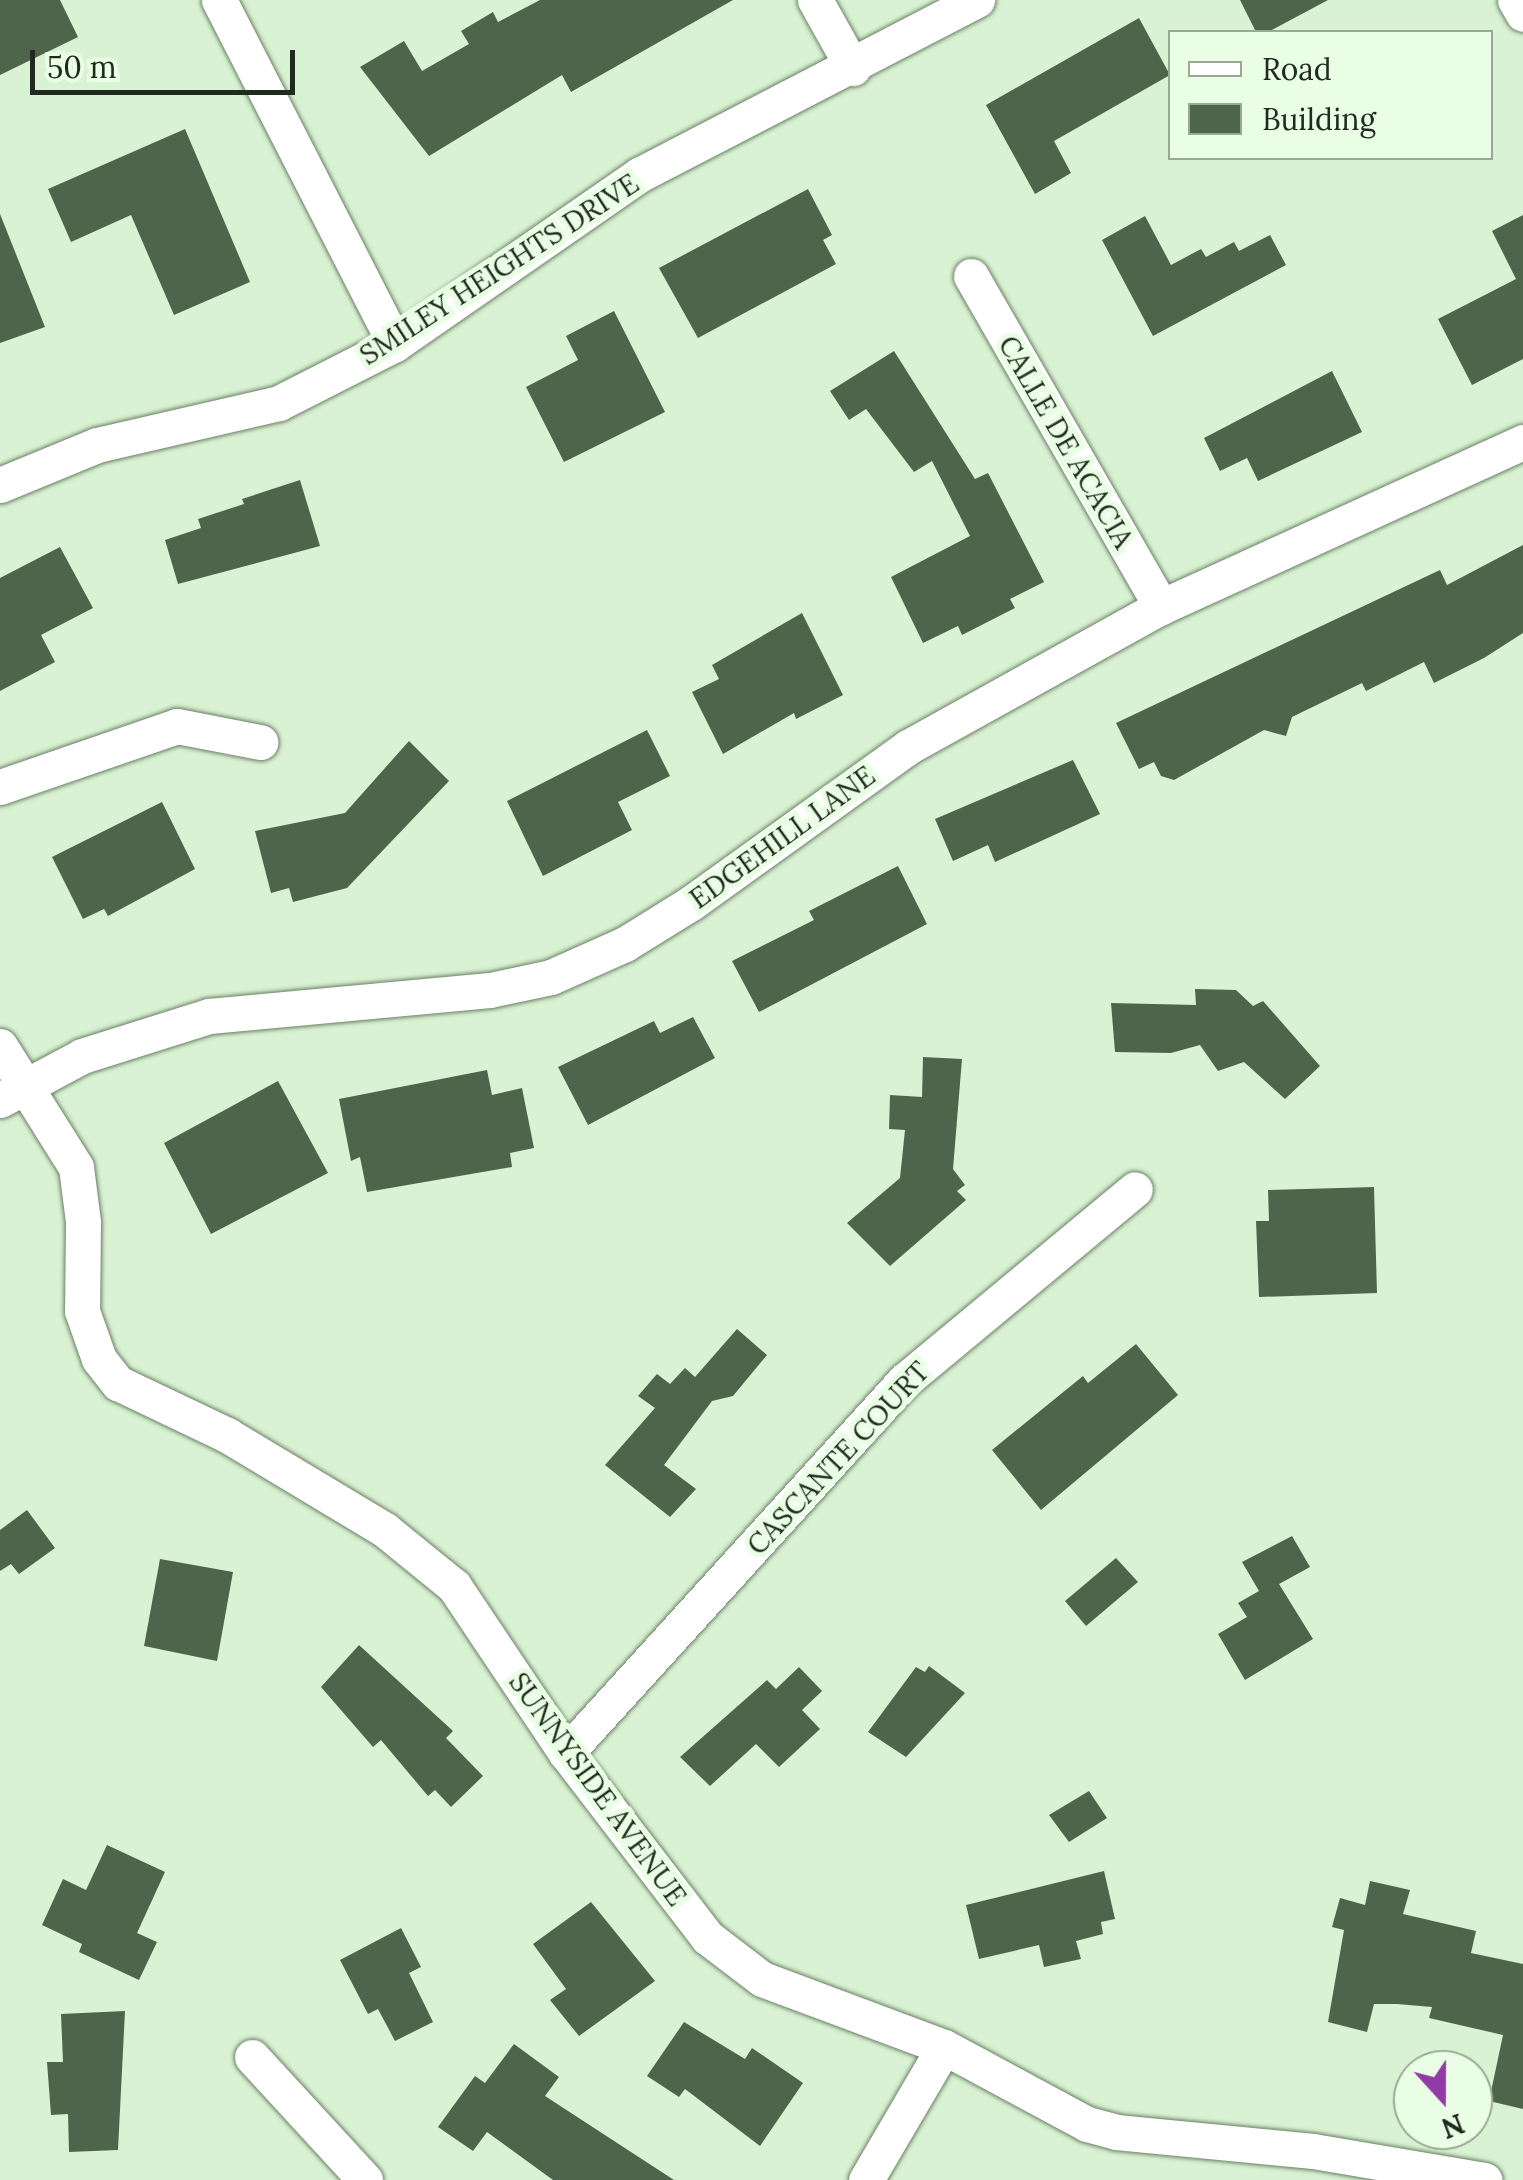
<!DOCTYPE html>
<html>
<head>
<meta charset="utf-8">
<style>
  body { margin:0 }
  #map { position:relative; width:1523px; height:2180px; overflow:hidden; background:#d9f2d3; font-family:Lora,serif }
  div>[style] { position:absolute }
  .building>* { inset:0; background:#4f654b }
  .roads { filter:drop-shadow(0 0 2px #6a8065) drop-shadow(0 0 2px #6a8065) }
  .minor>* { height:35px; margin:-17.5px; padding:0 17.5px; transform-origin:17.5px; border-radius:17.5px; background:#fff }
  span { translate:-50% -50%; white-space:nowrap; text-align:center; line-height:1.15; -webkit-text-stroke:10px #e9fee5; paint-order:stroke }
  .street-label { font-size:28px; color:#212a1f }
  .legend { position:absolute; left:1168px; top:30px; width:325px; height:130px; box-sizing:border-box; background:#e9fee5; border:2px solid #99a996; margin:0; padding:12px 18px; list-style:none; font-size:30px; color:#212a1f }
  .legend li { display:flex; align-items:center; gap:20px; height:50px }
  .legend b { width:50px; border:2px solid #99a996 }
  .north { position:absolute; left:1393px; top:2050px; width:100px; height:100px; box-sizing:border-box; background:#e9fee5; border:2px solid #99a996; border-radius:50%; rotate:159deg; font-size:28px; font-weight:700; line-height:40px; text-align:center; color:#212a1f }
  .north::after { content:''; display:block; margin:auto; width:35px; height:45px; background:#923aa6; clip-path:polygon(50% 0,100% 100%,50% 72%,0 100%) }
  .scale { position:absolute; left:30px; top:50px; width:265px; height:45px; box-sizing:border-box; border:5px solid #212a1f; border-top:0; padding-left:12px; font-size:30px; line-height:35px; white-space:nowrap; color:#212a1f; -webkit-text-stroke:8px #e9fee5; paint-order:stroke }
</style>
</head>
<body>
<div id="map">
  <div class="building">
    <div style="clip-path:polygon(0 0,60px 0,78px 37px,0 75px)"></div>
    <div style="clip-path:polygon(540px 0,733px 0,571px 92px,562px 75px,429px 156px,360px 67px,404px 41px,422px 71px,469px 44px,461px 31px,493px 12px,498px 22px)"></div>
    <div style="clip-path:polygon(1240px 0,1328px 0,1268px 32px,1256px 32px)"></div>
    <div style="clip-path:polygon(1139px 18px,1170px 75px,1054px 141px,1071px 173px,1035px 194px,986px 105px)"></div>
    <div style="clip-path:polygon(185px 129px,250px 282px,174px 315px,131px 215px,71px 242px,48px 189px)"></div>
    <div style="clip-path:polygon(808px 189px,832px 235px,823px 240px,836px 264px,698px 338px,659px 268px)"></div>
    <div style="clip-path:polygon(0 214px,45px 327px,0 343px)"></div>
    <div style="clip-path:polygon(1523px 215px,1523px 359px,1472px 385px,1438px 319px,1516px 279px,1492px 231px)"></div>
    <div style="clip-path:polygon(1145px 216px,1171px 265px,1201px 249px,1206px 257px,1234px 242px,1239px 251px,1270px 235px,1286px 265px,1153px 336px,1102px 240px)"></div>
    <div style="clip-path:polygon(614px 311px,665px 412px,564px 462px,526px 387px,578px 360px,566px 336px)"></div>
    <div style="clip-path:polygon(894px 351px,975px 479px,988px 473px,1044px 582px,1010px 599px,1015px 608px,962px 635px,958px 626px,923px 643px,891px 577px,970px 536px,932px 461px,914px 472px,866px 409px,849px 420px,830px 391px)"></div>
    <div style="clip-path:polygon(1332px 371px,1362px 432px,1258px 481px,1247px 458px,1220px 471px,1204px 438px)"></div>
    <div style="clip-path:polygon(300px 480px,320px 546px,178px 584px,165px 540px,201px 528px,198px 519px,244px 504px,242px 499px)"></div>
    <div style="clip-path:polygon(1523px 545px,1523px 633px,1484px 658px,1434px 683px,1424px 662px,1366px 691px,1362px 683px,1292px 717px,1286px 736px,1264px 730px,1174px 780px,1161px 776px,1154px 762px,1139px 769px,1116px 723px,1440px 570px,1447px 585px)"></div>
    <div style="clip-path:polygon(60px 547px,93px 608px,41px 635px,55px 662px,0 691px,0 578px)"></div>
    <div style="clip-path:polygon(802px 613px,843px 695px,796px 719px,794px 713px,723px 754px,692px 692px,719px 679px,712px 665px)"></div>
    <div style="clip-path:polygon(647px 730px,670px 776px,618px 802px,632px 830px,543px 876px,507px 801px)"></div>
    <div style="clip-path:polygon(409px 741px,449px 781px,347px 888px,293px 902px,289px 888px,271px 893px,255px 831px,345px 813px)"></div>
    <div style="clip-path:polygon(1073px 760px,1100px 814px,995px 862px,988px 845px,953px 861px,935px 819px)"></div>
    <div style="clip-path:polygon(162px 802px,195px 869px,108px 916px,104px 909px,83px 919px,52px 857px)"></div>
    <div style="clip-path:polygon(898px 866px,927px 924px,759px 1012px,732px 961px,814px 920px,809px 911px)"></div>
    <div style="clip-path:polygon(1195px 989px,1236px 990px,1253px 1006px,1263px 1001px,1320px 1066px,1285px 1099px,1244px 1062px,1218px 1071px,1200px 1045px,1171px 1053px,1115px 1052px,1111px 1003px,1196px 1005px)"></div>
    <div style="clip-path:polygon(693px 1017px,715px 1058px,588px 1125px,558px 1067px,654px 1021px,660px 1033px)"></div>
    <div style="clip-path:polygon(923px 1057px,962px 1059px,953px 1169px,965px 1185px,957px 1191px,966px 1200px,890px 1266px,847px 1223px,900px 1178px,905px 1130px,889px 1129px,890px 1095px,922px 1097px)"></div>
    <div style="clip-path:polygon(487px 1070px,492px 1095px,522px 1088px,534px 1148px,510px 1153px,512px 1167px,367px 1192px,360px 1157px,351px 1161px,339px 1099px)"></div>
    <div style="clip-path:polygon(278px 1081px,328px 1173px,211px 1234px,164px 1143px)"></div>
    <div style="clip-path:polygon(1374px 1187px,1377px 1293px,1259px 1297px,1256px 1221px,1269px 1221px,1268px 1190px)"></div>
    <div style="clip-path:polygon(737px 1329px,767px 1355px,733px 1396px,712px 1401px,664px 1465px,696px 1489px,670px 1517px,605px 1465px,655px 1408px,638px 1396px,657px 1374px,670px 1384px,685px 1368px,695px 1377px)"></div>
    <div style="clip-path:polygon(1136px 1344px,1178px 1395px,1041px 1510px,992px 1450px,1083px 1376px,1088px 1383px)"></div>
    <div style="clip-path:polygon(27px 1510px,55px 1548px,19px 1574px,11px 1564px,0 1571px,0 1530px)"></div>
    <div style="clip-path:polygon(1292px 1536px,1310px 1567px,1279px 1584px,1313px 1639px,1245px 1680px,1218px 1634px,1247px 1617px,1238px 1603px,1259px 1591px,1242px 1562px)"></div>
    <div style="clip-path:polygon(1116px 1558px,1138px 1582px,1086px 1626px,1065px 1601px)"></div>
    <div style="clip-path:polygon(160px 1559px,233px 1572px,217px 1661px,144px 1646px)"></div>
    <div style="clip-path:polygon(359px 1645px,453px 1731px,446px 1738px,483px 1776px,451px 1807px,435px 1790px,428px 1796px,381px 1740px,373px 1747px,321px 1687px)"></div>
    <div style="clip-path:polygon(929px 1666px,965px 1693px,906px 1757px,868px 1732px,916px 1667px,925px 1672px)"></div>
    <div style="clip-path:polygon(799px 1667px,822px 1691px,802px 1710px,820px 1729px,779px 1767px,756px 1744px,710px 1786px,680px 1757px,767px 1680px,776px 1689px)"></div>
    <div style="clip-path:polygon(1089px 1791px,1107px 1818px,1069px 1842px,1049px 1815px)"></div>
    <div style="clip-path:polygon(107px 1845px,165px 1872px,137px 1933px,157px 1942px,139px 1980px,79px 1952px,82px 1944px,42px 1925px,63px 1879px,86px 1890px)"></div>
    <div style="clip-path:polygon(1104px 1871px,1115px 1919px,1101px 1922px,1103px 1934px,1076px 1941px,1081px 1959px,1044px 1967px,1039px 1945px,979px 1959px,966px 1905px)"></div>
    <div style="clip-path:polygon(1370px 1881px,1410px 1890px,1403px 1914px,1476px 1931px,1471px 1953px,1523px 1964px,1523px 2109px,1489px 2101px,1503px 2035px,1429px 2018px,1432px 2007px,1397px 2004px,1374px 2004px,1367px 2032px,1328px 2022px,1344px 1930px,1332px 1927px,1340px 1898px,1365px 1905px)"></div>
    <div style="clip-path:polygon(591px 1902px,655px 1981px,579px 2036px,550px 2000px,566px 1989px,533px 1944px)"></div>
    <div style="clip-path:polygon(401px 1928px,421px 1967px,409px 1973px,433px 2022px,395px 2041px,378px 2009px,368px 2014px,340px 1960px)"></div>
    <div style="clip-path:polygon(125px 2011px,118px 2150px,69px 2152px,68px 2114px,51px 2115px,47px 2062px,63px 2062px,61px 2014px)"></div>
    <div style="clip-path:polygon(684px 2022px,745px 2059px,752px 2048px,803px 2083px,760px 2146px,685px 2089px,679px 2097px,647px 2076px)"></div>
    <div style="clip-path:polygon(514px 2044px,559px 2077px,545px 2096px,674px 2180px,553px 2180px,487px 2132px,473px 2151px,438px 2127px,475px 2076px,485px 2083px)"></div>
  </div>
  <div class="roads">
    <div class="minor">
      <div style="left:219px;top:0;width:386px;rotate:62.9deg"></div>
      <div style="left:815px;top:0;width:78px;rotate:60.8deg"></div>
      <div style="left:1515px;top:0;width:16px;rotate:60deg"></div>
      <div style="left:971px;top:276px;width:382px;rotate:60.1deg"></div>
      <div style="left:0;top:485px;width:105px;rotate:-22.4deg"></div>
      <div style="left:97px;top:445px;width:187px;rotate:-13deg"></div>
      <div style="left:279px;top:403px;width:130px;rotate:-27deg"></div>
      <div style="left:395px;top:344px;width:297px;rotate:-34.7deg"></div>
      <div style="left:639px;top:175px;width:381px;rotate:-27.4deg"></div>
      <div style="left:0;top:787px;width:187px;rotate:-19deg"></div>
      <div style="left:177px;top:726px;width:85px;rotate:10.9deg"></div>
      <div style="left:0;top:1046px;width:143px;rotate:57.9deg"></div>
      <div style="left:76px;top:1167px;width:55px;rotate:82.7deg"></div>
      <div style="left:83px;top:1222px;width:89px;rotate:90.6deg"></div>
      <div style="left:82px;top:1311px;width:51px;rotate:70.5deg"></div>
      <div style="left:99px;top:1359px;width:31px;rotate:52deg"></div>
      <div style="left:118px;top:1383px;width:121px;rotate:25.5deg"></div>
      <div style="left:227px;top:1435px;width:184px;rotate:31deg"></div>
      <div style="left:385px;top:1530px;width:89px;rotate:39.1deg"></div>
      <div style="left:454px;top:1586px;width:201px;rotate:56.2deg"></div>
      <div style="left:566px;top:1753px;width:232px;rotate:52.5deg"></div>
      <div style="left:707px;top:1937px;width:69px;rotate:37.4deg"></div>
      <div style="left:762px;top:1979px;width:194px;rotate:20.5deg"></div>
      <div style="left:944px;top:2047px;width:162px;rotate:28.3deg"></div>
      <div style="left:1087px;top:2124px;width:30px;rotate:15deg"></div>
      <div style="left:1116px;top:2132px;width:198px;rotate:5.5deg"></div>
      <div style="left:1313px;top:2151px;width:174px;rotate:9.6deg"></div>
      <div style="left:0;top:1100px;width:93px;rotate:-28.2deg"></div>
      <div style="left:82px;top:1056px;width:133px;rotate:-17.5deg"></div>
      <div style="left:209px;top:1016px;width:282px;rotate:-5.3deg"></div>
      <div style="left:490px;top:990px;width:62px;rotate:-12deg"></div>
      <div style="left:551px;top:977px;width:81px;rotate:-24deg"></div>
      <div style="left:625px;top:944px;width:78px;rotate:-31.8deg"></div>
      <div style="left:691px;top:903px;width:267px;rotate:-35.7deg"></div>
      <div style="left:908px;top:747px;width:289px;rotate:-29deg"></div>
      <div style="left:1161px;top:607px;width:398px;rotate:-24.5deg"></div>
      <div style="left:566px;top:1753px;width:503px;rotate:-47.74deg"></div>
      <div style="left:904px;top:1381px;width:300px;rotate:-39.7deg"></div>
      <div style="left:252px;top:2057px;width:167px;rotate:47.4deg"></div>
      <div style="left:866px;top:2180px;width:154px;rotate:-59.6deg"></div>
    </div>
  </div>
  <div class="street-label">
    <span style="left:499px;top:269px;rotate:-33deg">SMILEY HEIGHTS DRIVE</span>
    <span style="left:1066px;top:442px;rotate:60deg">CALLE DE ACACIA</span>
    <span style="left:782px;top:837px;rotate:-36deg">EDGEHILL LANE</span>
    <span style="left:838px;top:1458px;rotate:-47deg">CASCANTE COURT</span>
    <span style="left:598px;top:1789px;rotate:54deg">SUNNYSIDE AVENUE</span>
  </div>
  <ul class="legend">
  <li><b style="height:12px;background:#fff"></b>Road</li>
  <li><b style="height:28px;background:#4f654b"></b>Building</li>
  </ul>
  <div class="north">N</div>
  <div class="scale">50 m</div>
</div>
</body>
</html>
